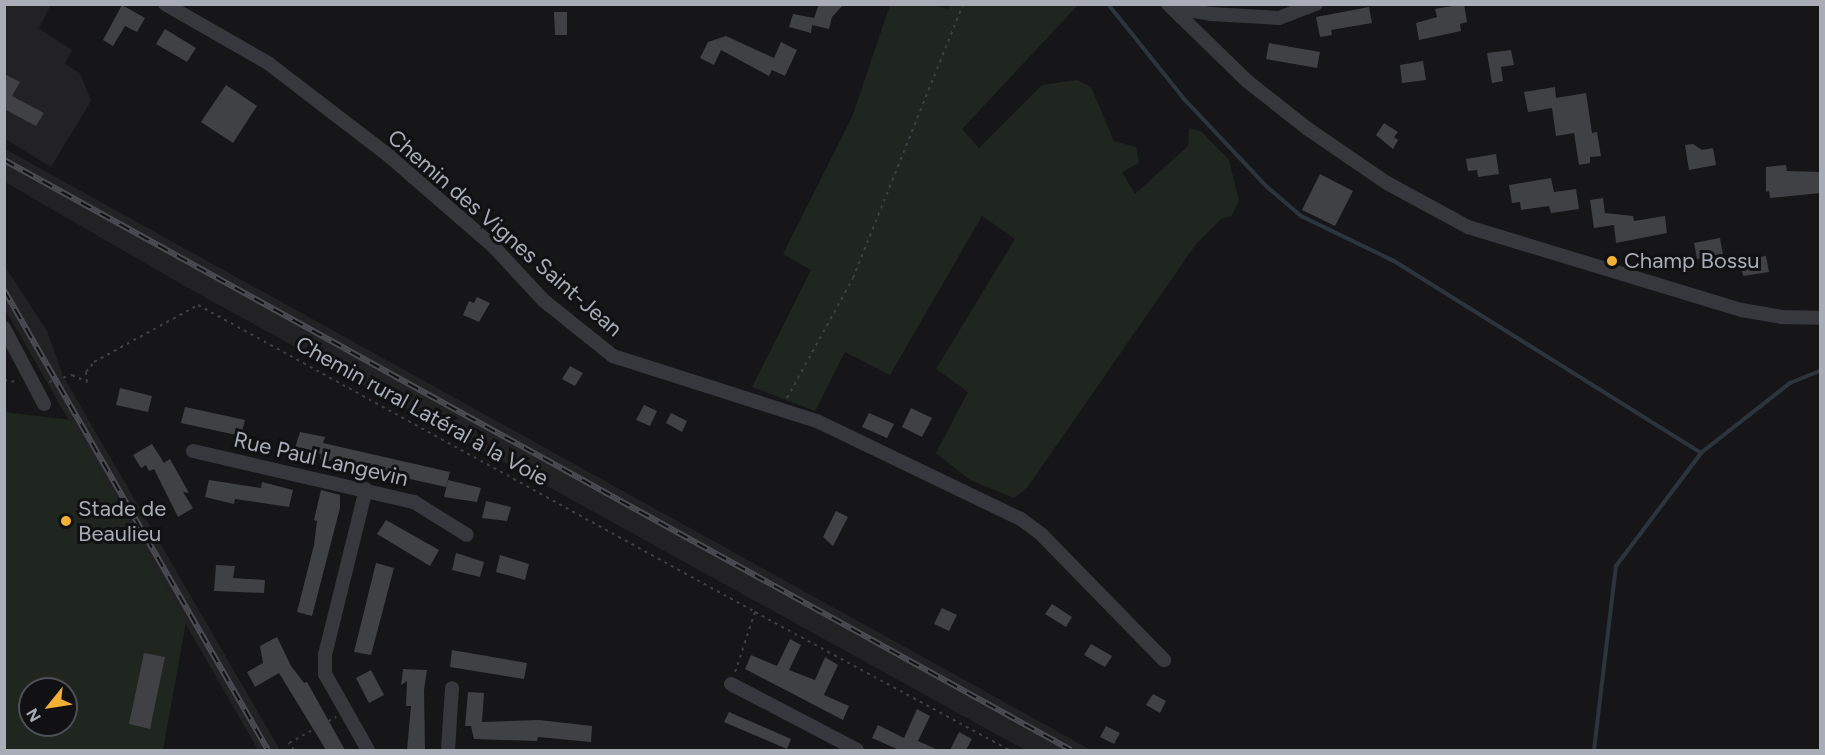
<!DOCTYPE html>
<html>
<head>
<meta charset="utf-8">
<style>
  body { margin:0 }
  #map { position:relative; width:1825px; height:755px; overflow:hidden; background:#161618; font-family:Figtree,sans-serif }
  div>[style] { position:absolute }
  .built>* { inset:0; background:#222225 }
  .green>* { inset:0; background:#1e261f }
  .stream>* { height:4px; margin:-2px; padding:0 2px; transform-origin:2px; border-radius:2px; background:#2c353c }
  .building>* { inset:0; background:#404145 }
  .path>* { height:2px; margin-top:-1px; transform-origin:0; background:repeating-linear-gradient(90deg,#3d3f44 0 3px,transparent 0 7.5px) }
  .minor>* { height:14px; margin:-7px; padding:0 7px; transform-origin:7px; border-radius:7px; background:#37383d }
  .rail>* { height:6px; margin-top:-3px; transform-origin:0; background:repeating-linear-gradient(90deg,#111113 0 11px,#4a4c52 0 22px); box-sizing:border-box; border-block:2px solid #4a4c52 }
  .dots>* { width:16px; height:16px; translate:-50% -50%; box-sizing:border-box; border:3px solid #111113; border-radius:50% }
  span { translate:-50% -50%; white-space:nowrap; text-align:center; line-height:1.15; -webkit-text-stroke:6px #111113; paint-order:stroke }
  .street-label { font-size:22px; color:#a8adb8 }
  .poi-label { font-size:22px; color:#a8adb8 }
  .left { translate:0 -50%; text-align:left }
  .frame { position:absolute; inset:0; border:6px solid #a8adb8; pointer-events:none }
  .north { position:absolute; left:18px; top:677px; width:60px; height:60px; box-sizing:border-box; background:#111113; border:2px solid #4d4f55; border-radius:50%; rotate:240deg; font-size:16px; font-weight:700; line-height:24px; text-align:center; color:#a8adb8 }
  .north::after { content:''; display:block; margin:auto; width:21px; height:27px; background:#f2b134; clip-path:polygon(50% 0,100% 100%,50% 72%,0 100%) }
</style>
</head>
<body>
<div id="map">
  <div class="built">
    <div style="clip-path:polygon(4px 5px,50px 6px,39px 29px,72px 50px,65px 64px,80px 73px,91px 101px,51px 167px,5px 139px)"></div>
    <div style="clip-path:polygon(5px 149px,1091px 750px,1025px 750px,181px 284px,5px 182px)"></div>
    <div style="clip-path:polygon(4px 265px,47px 331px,63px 376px,280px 750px,258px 750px,5px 309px)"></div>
  </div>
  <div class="green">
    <div style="clip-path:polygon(950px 4px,1078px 5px,962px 129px,979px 148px,1042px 85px,1077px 80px,1091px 87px,1114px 141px,1136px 147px,1139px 163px,1122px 172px,1135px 194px,1188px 146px,1189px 128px,1201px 131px,1229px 160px,1239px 201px,1231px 217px,1222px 218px,1196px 244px,1027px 488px,1014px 498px,970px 480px,936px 453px,968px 392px,936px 369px,1015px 239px,982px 216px,890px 375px,845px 352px,815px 411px,752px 387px,811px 270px,783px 254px,852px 117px,890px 5px,934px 5px,948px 9px)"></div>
    <div style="clip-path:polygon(evenodd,5px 412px,71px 420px,186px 622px,163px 750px,5px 750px,5px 412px,30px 689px,66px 689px,66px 725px,30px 725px,30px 689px)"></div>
  </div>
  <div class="stream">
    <div style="left:1108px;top:4px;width:123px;rotate:51.3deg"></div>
    <div style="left:1185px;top:100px;width:117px;rotate:46.7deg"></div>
    <div style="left:1265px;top:185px;width:48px;rotate:40.7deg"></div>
    <div style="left:1301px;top:216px;width:103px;rotate:25.8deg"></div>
    <div style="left:1394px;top:261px;width:362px;rotate:32deg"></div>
    <div style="left:1594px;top:750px;width:185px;rotate:-83.2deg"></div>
    <div style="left:1616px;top:566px;width:143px;rotate:-53deg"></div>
    <div style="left:1702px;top:452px;width:112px;rotate:-38.1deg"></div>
    <div style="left:1790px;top:383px;width:32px;rotate:-22deg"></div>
  </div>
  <div class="building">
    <div style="clip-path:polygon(819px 4px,844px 4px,832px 17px,829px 29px,812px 25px,811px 33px,789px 27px,793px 14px,814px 18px)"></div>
    <div style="clip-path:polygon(1464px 4px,1467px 22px,1460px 24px,1461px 31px,1419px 40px,1416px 23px,1437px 17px,1435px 9px)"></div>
    <div style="clip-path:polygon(122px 5px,145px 18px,137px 32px,125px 26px,113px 46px,103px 40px)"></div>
    <div style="clip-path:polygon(1369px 7px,1372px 23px,1331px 30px,1332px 35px,1320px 37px,1316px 17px)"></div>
    <div style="clip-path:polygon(554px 12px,567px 12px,567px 35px,555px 35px)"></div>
    <div style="clip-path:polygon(165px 29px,196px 48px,187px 62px,156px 44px)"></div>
    <div style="clip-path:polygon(726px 36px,774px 58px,781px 42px,797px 50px,785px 76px,772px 70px,769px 76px,721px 50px,714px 65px,700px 58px,708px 42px)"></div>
    <div style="clip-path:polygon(1269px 43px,1320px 52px,1317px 68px,1266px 59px)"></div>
    <div style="clip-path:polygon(1511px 50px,1514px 65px,1501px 67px,1503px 81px,1492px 83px,1487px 53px)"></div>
    <div style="clip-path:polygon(1423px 61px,1426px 80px,1402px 83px,1400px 65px)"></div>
    <div style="clip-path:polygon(4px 74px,20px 82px,12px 96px,44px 113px,36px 126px,4px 109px)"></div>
    <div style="clip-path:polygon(226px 85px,257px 106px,233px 143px,201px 122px)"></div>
    <div style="clip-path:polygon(1555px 87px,1556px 98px,1586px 93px,1592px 133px,1597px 132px,1601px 156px,1590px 157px,1590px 163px,1579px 165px,1574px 133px,1556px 136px,1552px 108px,1528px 112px,1524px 92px)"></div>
    <div style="clip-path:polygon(1384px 123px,1398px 132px,1394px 137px,1398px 140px,1393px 149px,1376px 135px)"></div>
    <div style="clip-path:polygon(1693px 144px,1702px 150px,1713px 148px,1716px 165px,1689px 170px,1685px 145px)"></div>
    <div style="clip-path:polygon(1496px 154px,1499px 174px,1478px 177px,1477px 170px,1468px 171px,1466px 159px)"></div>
    <div style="clip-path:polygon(1786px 165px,1787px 171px,1821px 172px,1821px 193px,1770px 198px,1769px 191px,1766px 192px,1766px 167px)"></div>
    <div style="clip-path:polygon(1320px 174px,1353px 191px,1335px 226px,1302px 210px)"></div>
    <div style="clip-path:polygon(1551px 178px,1554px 192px,1576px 189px,1579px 209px,1551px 213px,1549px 206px,1521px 210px,1520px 202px,1512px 203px,1509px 185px)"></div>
    <div style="clip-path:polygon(1603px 198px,1605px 213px,1633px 216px,1634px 221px,1665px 216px,1667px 233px,1616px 243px,1614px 225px,1594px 228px,1590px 200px)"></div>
    <div style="clip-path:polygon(1720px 238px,1723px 255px,1697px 259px,1694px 243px)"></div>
    <div style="clip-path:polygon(1766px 256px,1769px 272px,1743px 276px,1740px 260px)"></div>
    <div style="clip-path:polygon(477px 297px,490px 303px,479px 322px,463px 315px,469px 301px,474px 303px)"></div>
    <div style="clip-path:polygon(570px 366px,583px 373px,575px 386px,562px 379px)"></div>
    <div style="clip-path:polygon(120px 388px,152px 396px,148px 412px,116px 405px)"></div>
    <div style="clip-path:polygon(644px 405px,657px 411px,650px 426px,636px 420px)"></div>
    <div style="clip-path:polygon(185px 407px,245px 420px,241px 436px,181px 423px)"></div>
    <div style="clip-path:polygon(911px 408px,932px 418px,922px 437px,902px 427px)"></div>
    <div style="clip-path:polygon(671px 413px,687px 421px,682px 432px,666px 423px)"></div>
    <div style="clip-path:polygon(869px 413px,894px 424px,887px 438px,862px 427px)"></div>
    <div style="clip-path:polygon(300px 432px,325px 437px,323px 443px,450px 472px,446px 487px,320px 459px,321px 454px,295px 448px)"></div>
    <div style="clip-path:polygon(152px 444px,164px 463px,170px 459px,189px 493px,183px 492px,193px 508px,178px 517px,154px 469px,149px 471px,146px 465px,141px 468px,133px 455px)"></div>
    <div style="clip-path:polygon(209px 480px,261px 488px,262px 482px,293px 490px,289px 507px,235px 499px,234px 504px,205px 497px)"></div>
    <div style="clip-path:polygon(448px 480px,481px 488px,477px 502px,444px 497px)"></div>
    <div style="clip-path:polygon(321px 490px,340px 495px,340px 508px,312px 616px,297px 612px,314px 545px,317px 521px,314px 520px)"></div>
    <div style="clip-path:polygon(486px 501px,511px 507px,507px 521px,482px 518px)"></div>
    <div style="clip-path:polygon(836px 511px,848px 517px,833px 546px,823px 537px)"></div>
    <div style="clip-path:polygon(386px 520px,439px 550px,430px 566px,377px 534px)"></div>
    <div style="clip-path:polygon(456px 553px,484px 562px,480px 577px,452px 570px)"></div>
    <div style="clip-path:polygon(500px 555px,529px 564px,525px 580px,496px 572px)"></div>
    <div style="clip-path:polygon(376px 563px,394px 568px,371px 655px,354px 652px)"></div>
    <div style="clip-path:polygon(216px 565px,235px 566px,233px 578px,265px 580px,264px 593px,214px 591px)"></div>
    <div style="clip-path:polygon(1052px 604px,1072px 617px,1066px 627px,1045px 614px)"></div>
    <div style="clip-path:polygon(942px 608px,957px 615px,949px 631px,934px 624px)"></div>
    <div style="clip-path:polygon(277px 637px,291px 666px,304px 683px,307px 682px,345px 750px,326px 750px,279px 673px,255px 687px,247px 672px,263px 663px,260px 646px)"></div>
    <div style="clip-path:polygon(790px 639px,801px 645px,789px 670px,815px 680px,825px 657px,838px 665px,824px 695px,849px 706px,843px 720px,745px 669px,751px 655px,777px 666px)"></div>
    <div style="clip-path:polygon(1091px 644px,1112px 656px,1105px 667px,1084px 655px)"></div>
    <div style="clip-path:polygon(452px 650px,527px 663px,524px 679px,450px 667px)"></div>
    <div style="clip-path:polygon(144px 653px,165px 657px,150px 729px,129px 724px)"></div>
    <div style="clip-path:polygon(403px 669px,427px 670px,424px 690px,425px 750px,407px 750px,411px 706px,406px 706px,407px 681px,401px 685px)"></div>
    <div style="clip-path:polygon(371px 670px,384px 695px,369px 703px,356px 678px)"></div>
    <div style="clip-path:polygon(468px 692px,484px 693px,482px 722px,539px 720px,592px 726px,591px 742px,538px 737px,537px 741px,474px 739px,471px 726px,465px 726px)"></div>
    <div style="clip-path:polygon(1153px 694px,1166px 701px,1160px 713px,1146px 705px)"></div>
    <div style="clip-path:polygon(917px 709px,930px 716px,918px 741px,938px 750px,899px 750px,872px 738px,878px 725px,904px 738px)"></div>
    <div style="clip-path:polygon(729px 712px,791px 739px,787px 749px,724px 722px)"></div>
    <div style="clip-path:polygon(1106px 726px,1120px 733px,1114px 744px,1100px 737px)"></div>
    <div style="clip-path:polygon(959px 732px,972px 739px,966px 750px,950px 750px)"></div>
  </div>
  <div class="path">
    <div style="left:4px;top:380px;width:13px;rotate:9deg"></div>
    <div style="left:49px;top:382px;width:24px;rotate:-17deg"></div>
    <div style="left:72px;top:375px;width:17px;rotate:25deg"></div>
    <div style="left:87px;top:382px;width:10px;rotate:-96deg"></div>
    <div style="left:86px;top:372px;width:13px;rotate:-51deg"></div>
    <div style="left:94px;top:362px;width:119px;rotate:-28.7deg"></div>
    <div style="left:198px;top:305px;width:636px;rotate:28.86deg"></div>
    <div style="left:755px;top:612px;width:63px;rotate:108.4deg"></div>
    <div style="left:787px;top:398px;width:137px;rotate:-61.2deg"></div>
    <div style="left:853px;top:278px;width:295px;rotate:-68.1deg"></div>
    <div style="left:755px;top:612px;width:289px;rotate:28.5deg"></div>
    <div style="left:294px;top:750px;width:9px;rotate:-126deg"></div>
    <div style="left:289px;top:743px;width:54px;rotate:-29deg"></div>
  </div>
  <div class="minor">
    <div style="left:165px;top:4px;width:119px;rotate:29.8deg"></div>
    <div style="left:268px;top:63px;width:153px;rotate:37.5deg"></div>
    <div style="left:389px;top:156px;width:139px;rotate:40.9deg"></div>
    <div style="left:494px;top:247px;width:72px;rotate:47.2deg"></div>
    <div style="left:543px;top:300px;width:90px;rotate:38.7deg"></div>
    <div style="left:613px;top:356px;width:214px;rotate:17.7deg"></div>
    <div style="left:817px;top:421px;width:226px;rotate:25.7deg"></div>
    <div style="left:1021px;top:519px;width:26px;rotate:37deg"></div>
    <div style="left:1042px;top:535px;width:175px;rotate:45.7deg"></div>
    <div style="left:1168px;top:4px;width:110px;rotate:44.3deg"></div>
    <div style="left:1247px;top:81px;width:78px;rotate:38.2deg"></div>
    <div style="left:1308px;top:129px;width:96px;rotate:34.4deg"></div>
    <div style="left:1387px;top:183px;width:92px;rotate:28.5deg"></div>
    <div style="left:1468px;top:227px;width:286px;rotate:16.9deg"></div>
    <div style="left:1742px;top:310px;width:40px;rotate:10deg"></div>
    <div style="left:1781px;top:317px;width:39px;rotate:1deg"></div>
    <div style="left:1171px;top:7px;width:40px;rotate:10deg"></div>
    <div style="left:1210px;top:14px;width:69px;rotate:3.3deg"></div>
    <div style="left:1279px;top:18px;width:40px;rotate:-21deg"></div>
    <div style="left:4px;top:328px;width:86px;rotate:62.2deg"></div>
    <div style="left:193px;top:451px;width:227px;rotate:13deg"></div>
    <div style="left:414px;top:502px;width:62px;rotate:31.9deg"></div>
    <div style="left:366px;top:489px;width:171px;rotate:103.9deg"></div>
    <div style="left:325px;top:655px;width:19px;rotate:90deg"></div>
    <div style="left:325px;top:674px;width:87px;rotate:60.5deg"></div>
    <div style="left:731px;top:684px;width:142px;rotate:27.6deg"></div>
    <div style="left:448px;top:750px;width:62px;rotate:-86.3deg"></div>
  </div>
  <div class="rail">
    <div style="left:4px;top:160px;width:1219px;rotate:28.94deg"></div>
    <div style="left:4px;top:290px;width:530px;rotate:60.15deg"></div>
  </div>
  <div class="dots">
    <div style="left:1612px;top:261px;background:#f2b134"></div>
    <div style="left:66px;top:521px;background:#f2b134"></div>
  </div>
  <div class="street-label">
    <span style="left:505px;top:233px;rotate:41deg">Chemin des Vignes Saint-Jean</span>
    <span style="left:422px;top:411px;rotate:29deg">Chemin rural Latéral à la Voie</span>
    <span style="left:321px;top:459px;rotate:13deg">Rue Paul Langevin</span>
  </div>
  <div class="poi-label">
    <span class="left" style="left:1624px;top:261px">Champ Bossu</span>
    <span class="left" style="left:78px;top:521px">Stade de<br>Beaulieu</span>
  </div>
  <div class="frame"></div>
  <div class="north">N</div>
</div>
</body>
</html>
